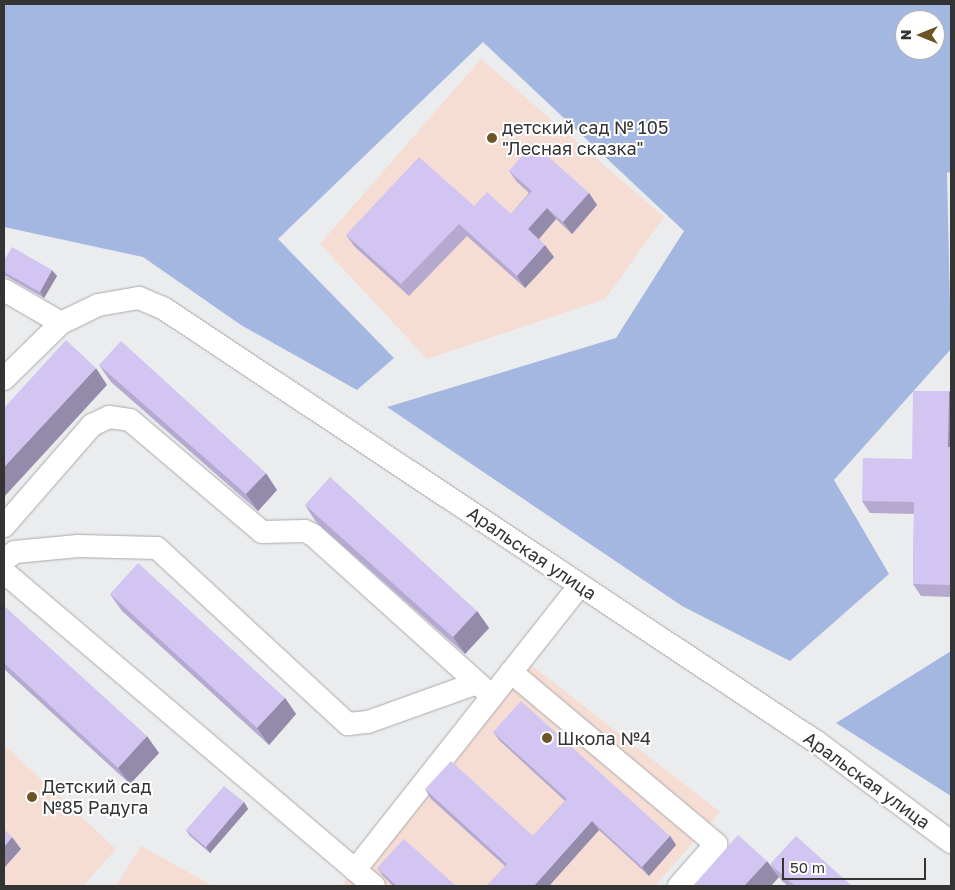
<!DOCTYPE html>
<html>
<head>
<meta charset="utf-8">
<style>
  body { margin:0 }
  #map { position:relative; width:955px; height:890px; overflow:hidden; background:#ebecee; font-family:"Golos Text",sans-serif }
  div>[style] { position:absolute }
  .education>* { inset:0; background:#f5ddd3 }
  .forest>* { inset:0; background:#a4b7e0 }
  .roads { filter:drop-shadow(0 0 1px #a9aaac) drop-shadow(0 0 1px #a9aaac) }
  .minor>* { height:22px; margin:-11px; padding:0 11px; transform-origin:11px; border-radius:11px; background:#fff }
  .wall>* { inset:0; background:#b5a9d0 }
  .shaded-wall>* { inset:0; background:#948aa9 }
  .building>* { inset:0; background:#d3c5f2 }
  .dots>* { width:14px; height:14px; translate:-50% -50%; box-sizing:border-box; border:2px solid #fff; border-radius:50% }
  span { translate:-50% -50%; white-space:nowrap; text-align:center; line-height:1.15; -webkit-text-stroke:4px #fff; paint-order:stroke }
  .poi-label { font-size:18px; color:#343435 }
  .left { translate:0 -50%; text-align:left }
  .street-label { font-size:18px; color:#343435 }
  .frame { position:absolute; inset:0; border:5px solid #343435; pointer-events:none }
  .north { position:absolute; left:895px; top:10px; width:50px; height:50px; box-sizing:border-box; background:#fff; border:1px solid #aeaeae; border-radius:50%; rotate:270deg; font-size:14px; font-weight:700; line-height:20px; text-align:center; color:#343435 }
  .north::after { content:''; display:block; margin:auto; width:18px; height:22px; background:#6d5425; clip-path:polygon(50% 0,100% 100%,50% 72%,0 100%) }
  .scale { position:absolute; left:782px; top:858px; width:144px; height:22px; box-sizing:border-box; border:2px solid #343435; border-top:0; padding-left:6px; font-size:15px; line-height:18px; white-space:nowrap; color:#343435; -webkit-text-stroke:4px #fff; paint-order:stroke }
</style>
</head>
<body>
<div id="map">
  <div class="education">
    <div style="clip-path:polygon(481px 59px,664px 217px,605px 299px,427px 359px,320px 244px)"></div>
    <div style="clip-path:polygon(531px 665px,720px 812px,655px 886px,341px 886px)"></div>
    <div style="clip-path:polygon(4px 745px,116px 849px,83px 886px,4px 886px)"></div>
    <div style="clip-path:polygon(141px 846px,213px 886px,116px 886px)"></div>
  </div>
  <div class="forest">
    <div style="clip-path:polygon(evenodd,4px 4px,951px 4px,951px 173px,947px 172px,951px 349px,834px 480px,889px 574px,790px 661px,682px 606px,387px 407px,616px 338px,684px 231px,483px 42px,278px 239px,394px 358px,357px 390px,241px 325px,143px 257px,4px 227px,4px 4px,905px 20px,935px 20px,935px 50px,905px 50px,905px 20px)"></div>
    <div style="clip-path:polygon(951px 651px,951px 796px,836px 723px)"></div>
  </div>
  <div class="roads">
    <div class="minor">
      <div style="left:4px;top:290px;width:66px;rotate:30.1deg"></div>
      <div style="left:4px;top:379px;width:80px;rotate:-44.5deg"></div>
      <div style="left:61px;top:323px;width:41px;rotate:-25.9deg"></div>
      <div style="left:98px;top:305px;width:42px;rotate:-9.7deg"></div>
      <div style="left:139px;top:298px;width:26px;rotate:23deg"></div>
      <div style="left:163px;top:308px;width:786px;rotate:33.59deg"></div>
      <div style="left:818px;top:743px;width:166px;rotate:36.7deg"></div>
      <div style="left:4px;top:526px;width:134px;rotate:-48.9deg"></div>
      <div style="left:92px;top:425px;width:19px;rotate:-25deg"></div>
      <div style="left:109px;top:417px;width:21px;rotate:8deg"></div>
      <div style="left:130px;top:420px;width:173px;rotate:40.3deg"></div>
      <div style="left:262px;top:532px;width:43px;rotate:-1.3deg"></div>
      <div style="left:305px;top:531px;width:9px;rotate:27deg"></div>
      <div style="left:313px;top:535px;width:241px;rotate:42deg"></div>
      <div style="left:4px;top:560px;width:14px;rotate:-36deg"></div>
      <div style="left:15px;top:552px;width:63px;rotate:-5.4deg"></div>
      <div style="left:78px;top:546px;width:79px;rotate:1.5deg"></div>
      <div style="left:157px;top:548px;width:260px;rotate:42.7deg"></div>
      <div style="left:348px;top:724px;width:20px;rotate:-6deg"></div>
      <div style="left:368px;top:722px;width:116px;rotate:-19.7deg"></div>
      <div style="left:4px;top:572px;width:460px;rotate:40.3deg"></div>
      <div style="left:511px;top:672px;width:268px;rotate:40deg"></div>
      <div style="left:716px;top:844px;width:56px;rotate:131.4deg"></div>
      <div style="left:374px;top:886px;width:25px;rotate:-140deg"></div>
      <div style="left:355px;top:870px;width:363px;rotate:-51.7deg"></div>
    </div>
  </div>
  <div class="wall">
    <div style="clip-path:polygon(509px 171px,589px 193px,597px 205px,572px 234px,556px 219px,539px 239px,554px 257px,525px 288px,467px 236px,409px 296px,355px 247px,346px 235px,474px 206px,511px 214px,529px 193px,517px 182px)"></div>
    <div style="clip-path:polygon(4px 261px,57px 276px,44px 298px,4px 275px)"></div>
    <div style="clip-path:polygon(99px 365px,277px 490px,258px 511px,111px 382px)"></div>
    <div style="clip-path:polygon(949px 391px,951px 394px,951px 597px,921px 596px,913px 584px,914px 514px,870px 513px,862px 501px,912px 459px)"></div>
    <div style="clip-path:polygon(305px 505px,477px 611px,489px 628px,465px 654px,316px 522px)"></div>
    <div style="clip-path:polygon(110px 594px,285px 698px,296px 714px,269px 745px,122px 611px)"></div>
    <div style="clip-path:polygon(4px 606px,159px 753px,130px 784px,4px 669px)"></div>
    <div style="clip-path:polygon(493px 732px,670px 836px,676px 845px,649px 876px,599px 830px,549px 886px,487px 886px,505px 866px,431px 799px,425px 789px,533px 836px,565px 801px,500px 741px)"></div>
    <div style="clip-path:polygon(244px 802px,248px 809px,210px 853px,190px 836px,186px 830px)"></div>
    <div style="clip-path:polygon(770px 864px,852px 886px,788px 886px,782px 881px)"></div>
    <div style="clip-path:polygon(377px 868px,456px 886px,393px 886px,384px 877px)"></div>
  </div>
  <div class="shaded-wall">
    <div style="clip-path:polygon(589px 193px,597px 205px,572px 234px,563px 222px)"></div>
    <div style="clip-path:polygon(547px 208px,556px 219px,537px 241px,528px 229px)"></div>
    <div style="clip-path:polygon(545px 245px,554px 257px,525px 288px,517px 276px)"></div>
    <div style="clip-path:polygon(52px 270px,57px 276px,44px 298px,40px 292px)"></div>
    <div style="clip-path:polygon(96px 368px,107px 385px,4px 497px,4px 467px)"></div>
    <div style="clip-path:polygon(949px 391px,951px 394px,951px 452px,948px 447px)"></div>
    <div style="clip-path:polygon(266px 473px,277px 490px,258px 511px,246px 494px)"></div>
    <div style="clip-path:polygon(477px 611px,489px 628px,465px 654px,453px 637px)"></div>
    <div style="clip-path:polygon(285px 698px,296px 714px,269px 745px,257px 728px)"></div>
    <div style="clip-path:polygon(147px 736px,159px 753px,130px 784px,118px 768px)"></div>
    <div style="clip-path:polygon(244px 802px,248px 809px,210px 853px,206px 847px)"></div>
    <div style="clip-path:polygon(592px 821px,599px 830px,549px 886px,534px 886px)"></div>
    <div style="clip-path:polygon(670px 836px,676px 845px,649px 876px,642px 867px)"></div>
    <div style="clip-path:polygon(12px 837px,21px 849px,4px 868px,4px 847px)"></div>
    <div style="clip-path:polygon(767px 861px,779px 877px,771px 886px,744px 886px)"></div>
  </div>
  <div class="building">
    <div style="clip-path:polygon(533px 143px,589px 193px,563px 222px,547px 208px,528px 229px,545px 245px,517px 276px,459px 224px,401px 284px,346px 235px,419px 157px,474px 206px,487px 192px,511px 214px,532px 191px,509px 171px)"></div>
    <div style="clip-path:polygon(12px 247px,52px 270px,40px 292px,4px 272px,4px 261px)"></div>
    <div style="clip-path:polygon(66px 340px,96px 368px,4px 467px,4px 408px)"></div>
    <div style="clip-path:polygon(121px 341px,266px 473px,246px 494px,99px 365px)"></div>
    <div style="clip-path:polygon(913px 391px,949px 391px,948px 447px,951px 447px,951px 585px,913px 584px,914px 502px,862px 501px,863px 458px,912px 459px)"></div>
    <div style="clip-path:polygon(330px 477px,477px 611px,453px 637px,305px 505px)"></div>
    <div style="clip-path:polygon(138px 563px,285px 698px,257px 728px,110px 594px)"></div>
    <div style="clip-path:polygon(4px 606px,147px 736px,118px 768px,4px 663px)"></div>
    <div style="clip-path:polygon(521px 701px,670px 836px,642px 867px,592px 821px,534px 886px,487px 886px,507px 864px,425px 789px,451px 761px,533px 836px,567px 799px,493px 732px)"></div>
    <div style="clip-path:polygon(224px 786px,244px 802px,206px 847px,186px 830px)"></div>
    <div style="clip-path:polygon(4px 829px,12px 837px,4px 847px)"></div>
    <div style="clip-path:polygon(738px 835px,767px 861px,744px 886px,693px 886px)"></div>
    <div style="clip-path:polygon(796px 836px,852px 886px,795px 886px,770px 864px)"></div>
    <div style="clip-path:polygon(404px 839px,456px 886px,397px 886px,377px 868px)"></div>
  </div>
  <div class="dots">
    <div style="left:492px;top:138px;background:#6d5425"></div>
    <div style="left:547px;top:738px;background:#6d5425"></div>
    <div style="left:32px;top:797px;background:#6d5425"></div>
  </div>
  <div class="poi-label">
    <span class="left" style="left:502px;top:138px">детский сад № 105<br>"Лесная сказка"</span>
    <span class="left" style="left:557px;top:738px">Школа №4</span>
    <span class="left" style="left:42px;top:797px">Детский сад<br>№85 Радуга</span>
  </div>
  <div class="street-label">
    <span style="left:532px;top:553px;rotate:34deg">Аральская улица</span>
    <span style="left:867px;top:780px;rotate:36deg">Аральская улица</span>
  </div>
  <div class="frame"></div>
  <div class="north">N</div>
  <div class="scale">50 m</div>
</div>
</body>
</html>
